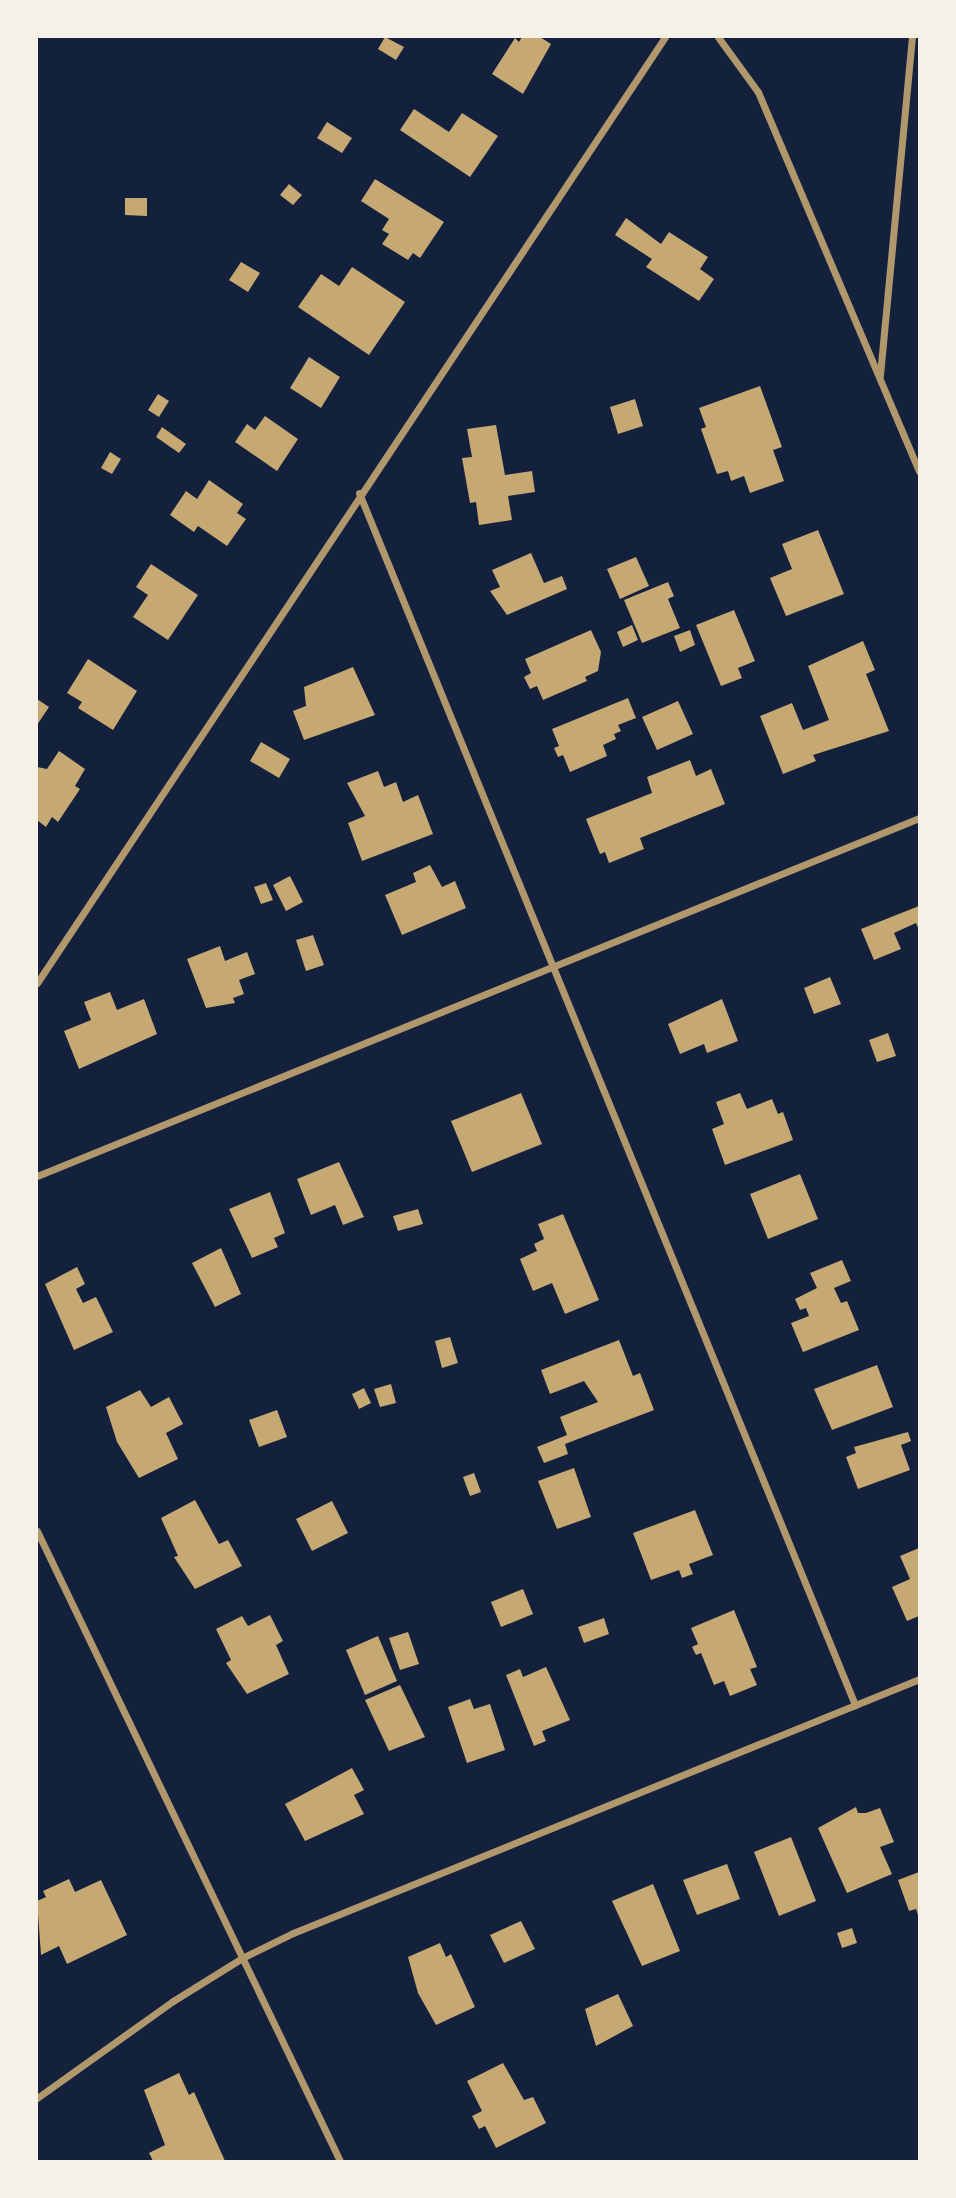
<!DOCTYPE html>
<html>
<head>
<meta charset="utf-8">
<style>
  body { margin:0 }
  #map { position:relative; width:956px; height:2198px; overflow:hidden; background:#14213d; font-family:"Golos Text",sans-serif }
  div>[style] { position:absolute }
  .building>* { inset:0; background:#c6a872 }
  .minor>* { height:7px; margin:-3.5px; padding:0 3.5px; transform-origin:3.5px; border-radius:3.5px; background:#b1986c }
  span { translate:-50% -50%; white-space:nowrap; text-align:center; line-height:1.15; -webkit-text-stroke:5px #f6f1e7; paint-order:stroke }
  .frame { position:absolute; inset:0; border:38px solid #f6f1e7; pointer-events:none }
</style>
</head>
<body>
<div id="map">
  <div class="building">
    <div style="clip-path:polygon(385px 37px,404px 47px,396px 60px,378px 49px)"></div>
    <div style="clip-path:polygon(522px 37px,540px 37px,551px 44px,523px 94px,492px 74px,515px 38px,519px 42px)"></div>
    <div style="clip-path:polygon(414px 109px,449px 132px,462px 113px,498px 136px,470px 177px,400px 130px)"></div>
    <div style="clip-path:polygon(327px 122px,352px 138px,342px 153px,317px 138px)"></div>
    <div style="clip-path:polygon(375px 179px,444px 222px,420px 258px,413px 253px,408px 260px,382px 244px,389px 234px,382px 230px,389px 219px,361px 201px)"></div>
    <div style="clip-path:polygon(289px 184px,302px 195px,293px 205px,280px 195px)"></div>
    <div style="clip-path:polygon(125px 198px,147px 198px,147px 216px,125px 215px)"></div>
    <div style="clip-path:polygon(626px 218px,661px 244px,669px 232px,708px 257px,700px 269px,714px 279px,699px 301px,646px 267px,652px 259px,615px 235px)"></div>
    <div style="clip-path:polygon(241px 262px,260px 273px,248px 292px,229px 280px)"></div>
    <div style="clip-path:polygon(352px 267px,405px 302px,369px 355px,298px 307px,321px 274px,339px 286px)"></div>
    <div style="clip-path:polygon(309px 357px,340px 377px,321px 408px,290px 388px)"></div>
    <div style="clip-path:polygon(760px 386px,782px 447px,773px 450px,784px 481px,750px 493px,744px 476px,731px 481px,728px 471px,717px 474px,701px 429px,706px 427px,699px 408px)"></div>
    <div style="clip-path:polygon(158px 394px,169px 401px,159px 417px,148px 410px)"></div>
    <div style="clip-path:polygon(635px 399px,643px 426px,618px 434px,610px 407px)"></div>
    <div style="clip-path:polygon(265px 416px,298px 439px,277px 471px,235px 442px,247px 424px,255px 430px)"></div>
    <div style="clip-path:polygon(496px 425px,505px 475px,532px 471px,535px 492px,508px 496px,512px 520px,479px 525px,476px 502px,470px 503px,462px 458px,472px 457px,467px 429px)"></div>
    <div style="clip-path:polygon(162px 427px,186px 444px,179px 453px,156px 437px)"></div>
    <div style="clip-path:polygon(110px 452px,121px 459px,112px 474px,101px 468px)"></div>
    <div style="clip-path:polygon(209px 480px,243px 504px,237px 513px,246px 519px,227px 546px,198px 526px,194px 532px,170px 515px,186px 491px,197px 499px)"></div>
    <div style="clip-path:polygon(818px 530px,844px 594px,786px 616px,770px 578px,792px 569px,782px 544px)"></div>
    <div style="clip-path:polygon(531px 553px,544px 583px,562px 576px,567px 589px,507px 615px,490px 591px,500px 587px,492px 570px)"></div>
    <div style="clip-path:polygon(636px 557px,649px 586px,620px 599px,607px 569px)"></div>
    <div style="clip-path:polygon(151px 564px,198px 595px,168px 640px,133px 617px,148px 595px,136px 587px)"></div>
    <div style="clip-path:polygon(668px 582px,674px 596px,668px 599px,680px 628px,642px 643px,624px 600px)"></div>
    <div style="clip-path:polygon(734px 610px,755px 661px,738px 668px,742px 678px,721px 686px,696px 625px)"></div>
    <div style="clip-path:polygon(632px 625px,638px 640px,623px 647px,617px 632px)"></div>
    <div style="clip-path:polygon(591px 630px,601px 652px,598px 671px,585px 677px,587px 681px,543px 700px,537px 686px,530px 689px,524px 677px,531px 673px,525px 659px)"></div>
    <div style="clip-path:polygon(690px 630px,695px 645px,680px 652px,674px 636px)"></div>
    <div style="clip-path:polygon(863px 641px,875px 670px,866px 674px,889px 731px,813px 755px,816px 761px,783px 774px,760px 716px,792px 703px,803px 730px,829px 720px,808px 666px)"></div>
    <div style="clip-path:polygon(88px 659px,137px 691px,113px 730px,78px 708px,82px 702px,67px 693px)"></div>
    <div style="clip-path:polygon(353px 667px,375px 715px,304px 740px,293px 711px,306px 706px,304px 687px)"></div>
    <div style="clip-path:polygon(628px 698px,636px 718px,618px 725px,621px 731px,614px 734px,616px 739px,603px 745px,607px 756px,570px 772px,563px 755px,558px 757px,554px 748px,559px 746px,552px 729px)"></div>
    <div style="clip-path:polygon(37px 699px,49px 707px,37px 725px)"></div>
    <div style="clip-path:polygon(678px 701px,693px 734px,657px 750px,642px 717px)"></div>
    <div style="clip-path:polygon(261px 742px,290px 759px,279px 778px,250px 761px)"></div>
    <div style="clip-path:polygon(59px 751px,85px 769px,75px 786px,80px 789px,58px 822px,52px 817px,46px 827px,37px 820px,37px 767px,47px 769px)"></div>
    <div style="clip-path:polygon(690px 760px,696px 776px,711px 769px,725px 804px,640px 838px,644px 849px,609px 863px,605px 852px,600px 854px,586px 819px,652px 793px,647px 777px)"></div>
    <div style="clip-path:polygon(378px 771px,384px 787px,396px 782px,403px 802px,418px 795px,433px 834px,362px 861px,348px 823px,365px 816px,347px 783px)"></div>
    <div style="clip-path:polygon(430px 865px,442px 887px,455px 881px,466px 908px,402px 935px,385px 895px,416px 882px,413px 873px)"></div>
    <div style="clip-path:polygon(290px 876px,303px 902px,286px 911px,273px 885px)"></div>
    <div style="clip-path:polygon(266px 883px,273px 900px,261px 904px,254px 887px)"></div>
    <div style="clip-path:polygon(919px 906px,919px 930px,916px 923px,894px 933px,901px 949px,874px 960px,861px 929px)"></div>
    <div style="clip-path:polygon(313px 935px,324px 965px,306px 971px,296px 940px)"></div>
    <div style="clip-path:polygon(220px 946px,225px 961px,247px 952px,255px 974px,239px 980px,244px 994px,233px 998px,235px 1003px,206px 1008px,187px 959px)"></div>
    <div style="clip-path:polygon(830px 977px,841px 1004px,814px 1014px,804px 988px)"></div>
    <div style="clip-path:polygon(110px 992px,117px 1010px,144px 999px,157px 1034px,79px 1069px,64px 1031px,91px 1020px,84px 1002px)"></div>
    <div style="clip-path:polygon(722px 999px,738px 1041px,707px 1053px,704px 1044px,680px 1054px,668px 1024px)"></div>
    <div style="clip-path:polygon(888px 1033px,896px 1056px,877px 1062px,869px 1040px)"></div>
    <div style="clip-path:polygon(521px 1093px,542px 1144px,472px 1172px,451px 1121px)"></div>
    <div style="clip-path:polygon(740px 1093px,747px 1109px,772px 1099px,778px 1114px,783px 1112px,793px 1140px,725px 1165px,712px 1129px,724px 1124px,716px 1102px)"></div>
    <div style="clip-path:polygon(339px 1162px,364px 1217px,343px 1225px,335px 1205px,311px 1215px,297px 1179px)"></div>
    <div style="clip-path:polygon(800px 1174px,818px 1219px,768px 1239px,750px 1194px)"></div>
    <div style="clip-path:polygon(270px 1192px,285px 1233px,274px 1238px,278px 1247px,252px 1258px,229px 1209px)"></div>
    <div style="clip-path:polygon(418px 1209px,423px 1224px,398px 1231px,393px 1216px)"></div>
    <div style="clip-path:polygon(563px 1214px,599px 1300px,565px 1314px,552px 1283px,533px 1291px,520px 1259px,537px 1251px,534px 1244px,544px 1239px,538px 1224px)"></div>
    <div style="clip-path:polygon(221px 1248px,241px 1294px,215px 1307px,192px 1263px)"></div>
    <div style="clip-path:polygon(842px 1260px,851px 1281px,834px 1288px,841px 1303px,847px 1301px,859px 1330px,803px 1352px,791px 1323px,809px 1316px,806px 1308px,800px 1310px,795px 1299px,817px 1288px,810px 1273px)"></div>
    <div style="clip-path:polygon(77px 1267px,85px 1284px,76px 1289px,83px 1303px,96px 1297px,113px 1332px,74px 1350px,45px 1284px)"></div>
    <div style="clip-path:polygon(450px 1337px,458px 1363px,442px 1368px,435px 1341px)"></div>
    <div style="clip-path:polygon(619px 1340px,633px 1376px,640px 1373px,654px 1410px,565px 1444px,568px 1454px,544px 1463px,537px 1447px,567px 1435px,560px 1417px,598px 1402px,584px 1381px,550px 1394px,541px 1370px)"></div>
    <div style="clip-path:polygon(877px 1365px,893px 1407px,832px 1430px,814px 1389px)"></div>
    <div style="clip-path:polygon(391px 1384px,396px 1403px,380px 1407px,374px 1389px)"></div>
    <div style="clip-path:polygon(364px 1388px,371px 1403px,359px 1409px,352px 1394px)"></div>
    <div style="clip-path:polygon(140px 1390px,151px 1407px,169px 1397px,183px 1424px,166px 1433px,178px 1459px,139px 1478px,117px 1442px,106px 1407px)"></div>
    <div style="clip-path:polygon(277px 1410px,287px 1437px,259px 1447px,249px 1420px)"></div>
    <div style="clip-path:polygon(908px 1432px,911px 1441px,901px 1445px,910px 1470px,858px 1489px,846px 1457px,856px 1453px,854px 1447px)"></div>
    <div style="clip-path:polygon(574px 1468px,591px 1517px,557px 1529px,538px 1481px)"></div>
    <div style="clip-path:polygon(474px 1473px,481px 1492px,470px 1496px,463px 1477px)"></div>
    <div style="clip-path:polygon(195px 1500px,219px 1544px,228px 1540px,242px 1566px,195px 1589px,174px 1557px,178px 1556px,161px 1518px)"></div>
    <div style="clip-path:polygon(332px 1501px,348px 1533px,312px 1551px,296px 1519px)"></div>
    <div style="clip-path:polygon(695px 1510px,713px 1555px,689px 1564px,693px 1574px,682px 1578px,679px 1570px,651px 1580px,633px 1533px)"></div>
    <div style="clip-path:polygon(919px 1548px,919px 1616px,907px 1621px,892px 1587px,910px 1579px,900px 1556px)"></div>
    <div style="clip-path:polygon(523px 1589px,533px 1614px,501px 1627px,491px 1602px)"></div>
    <div style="clip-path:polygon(734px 1610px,757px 1667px,750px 1669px,757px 1685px,730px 1696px,724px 1681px,714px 1685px,701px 1653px,696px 1655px,692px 1647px,698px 1644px,691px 1628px)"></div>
    <div style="clip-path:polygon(270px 1615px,283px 1641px,276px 1645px,289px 1674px,247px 1694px,226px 1663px,231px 1660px,216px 1629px,242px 1616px,248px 1626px)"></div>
    <div style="clip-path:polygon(604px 1618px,609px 1634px,584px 1643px,578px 1627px)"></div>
    <div style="clip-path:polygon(408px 1632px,419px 1664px,400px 1670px,389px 1638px)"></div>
    <div style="clip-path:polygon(378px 1636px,397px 1681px,365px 1695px,346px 1650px)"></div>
    <div style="clip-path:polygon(546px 1667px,570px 1720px,542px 1731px,546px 1741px,534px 1746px,506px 1675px,520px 1669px,523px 1677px)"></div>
    <div style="clip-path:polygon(400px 1685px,425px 1737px,389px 1751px,365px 1700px)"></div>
    <div style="clip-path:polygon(470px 1699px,474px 1709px,490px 1704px,505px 1750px,467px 1763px,448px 1707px)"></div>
    <div style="clip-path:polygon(352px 1768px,364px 1790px,354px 1795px,364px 1814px,305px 1841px,285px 1804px)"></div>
    <div style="clip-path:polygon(856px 1807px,858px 1813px,866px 1813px,880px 1808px,894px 1842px,880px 1847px,892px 1874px,847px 1893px,818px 1828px)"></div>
    <div style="clip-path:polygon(791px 1837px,816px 1901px,779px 1916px,754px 1852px)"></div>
    <div style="clip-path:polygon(727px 1864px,740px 1899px,697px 1915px,683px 1880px)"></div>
    <div style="clip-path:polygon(919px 1872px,919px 1918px,916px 1909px,909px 1911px,898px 1880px)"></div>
    <div style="clip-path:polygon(69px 1879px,75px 1892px,101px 1880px,127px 1935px,67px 1964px,59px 1946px,41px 1955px,37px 1901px,46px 1897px,43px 1891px)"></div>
    <div style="clip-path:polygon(653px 1884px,680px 1951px,642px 1966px,612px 1901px)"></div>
    <div style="clip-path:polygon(521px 1921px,535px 1949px,504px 1963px,490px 1935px)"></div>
    <div style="clip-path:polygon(852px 1928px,857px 1943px,842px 1948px,837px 1933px)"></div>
    <div style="clip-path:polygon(440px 1943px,446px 1957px,451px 1954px,475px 2007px,436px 2025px,418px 1993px,408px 1957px)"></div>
    <div style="clip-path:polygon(618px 1994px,633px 2026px,596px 2046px,585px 2009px)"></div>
    <div style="clip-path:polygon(503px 2063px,524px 2100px,533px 2097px,546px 2123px,496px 2148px,485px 2126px,479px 2129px,472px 2116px,482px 2111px,467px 2081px)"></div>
    <div style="clip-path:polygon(179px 2073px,189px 2095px,194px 2092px,225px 2161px,153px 2161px,149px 2153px,165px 2145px,144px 2090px)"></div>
  </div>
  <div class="minor">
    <div style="left:718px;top:37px;width:68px;rotate:54deg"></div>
    <div style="left:758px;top:92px;width:412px;rotate:67deg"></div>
    <div style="left:880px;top:375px;width:340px;rotate:-84.6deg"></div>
    <div style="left:359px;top:493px;width:1310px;rotate:67.74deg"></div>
    <div style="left:37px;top:983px;width:1135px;rotate:-56.42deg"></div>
    <div style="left:37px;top:1176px;width:952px;rotate:-22.09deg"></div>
    <div style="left:37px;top:1531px;width:699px;rotate:64.31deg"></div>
    <div style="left:37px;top:2098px;width:167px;rotate:-35.5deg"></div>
    <div style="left:173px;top:2001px;width:81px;rotate:-31.9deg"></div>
    <div style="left:242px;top:1958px;width:57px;rotate:-26.1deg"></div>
    <div style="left:293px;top:1933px;width:676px;rotate:-22.08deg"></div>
  </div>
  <div class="frame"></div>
</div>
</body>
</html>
